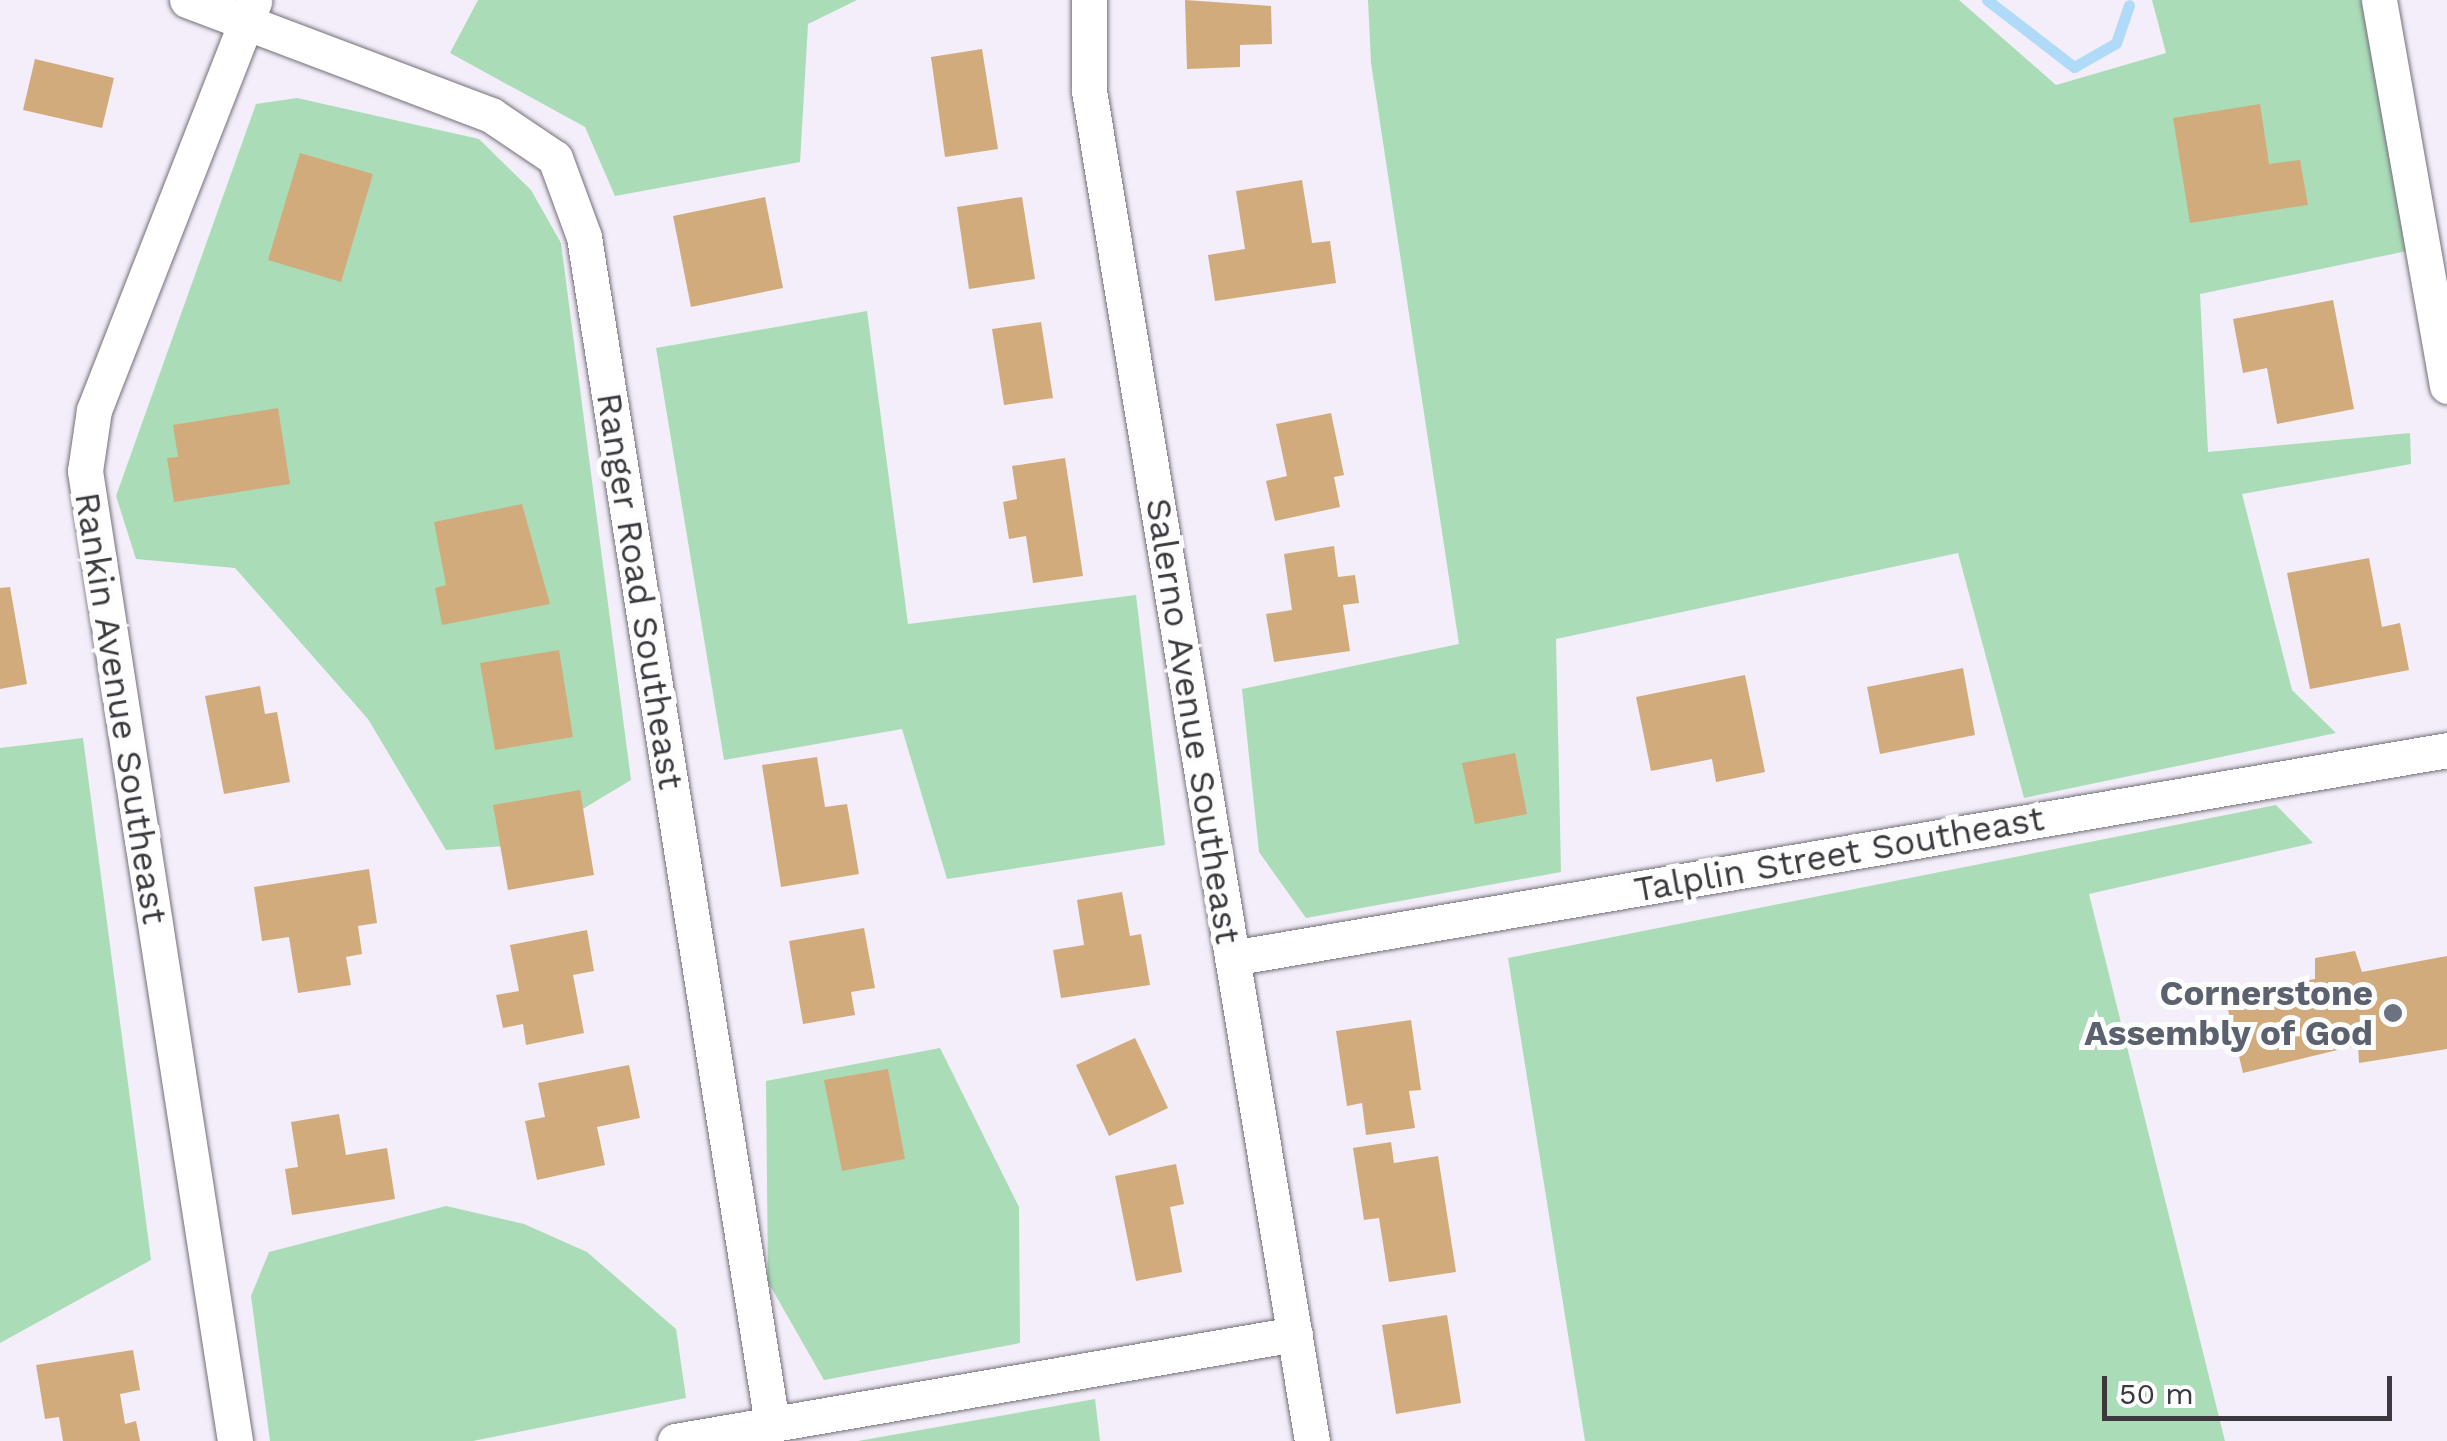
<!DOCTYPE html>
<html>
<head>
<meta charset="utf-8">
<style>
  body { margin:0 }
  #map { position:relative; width:2447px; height:1441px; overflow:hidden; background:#f3eef9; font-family:"Work Sans",sans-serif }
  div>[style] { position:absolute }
  .green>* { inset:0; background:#abdcb8 }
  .stream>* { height:11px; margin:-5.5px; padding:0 5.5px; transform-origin:5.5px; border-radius:5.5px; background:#afdaf8 }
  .building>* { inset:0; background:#d2ab7c }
  .roads { filter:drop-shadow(0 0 2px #746f79) drop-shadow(0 0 2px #746f79) }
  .minor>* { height:35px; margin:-17.5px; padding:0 17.5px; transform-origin:17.5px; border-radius:17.5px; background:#fff }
  .dots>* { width:28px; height:28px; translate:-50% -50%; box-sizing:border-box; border:5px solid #fdfdfd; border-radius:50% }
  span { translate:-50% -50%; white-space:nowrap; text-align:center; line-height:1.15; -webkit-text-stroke:10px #fdfdfd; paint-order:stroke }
  .street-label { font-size:35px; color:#3b393d }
  .worship-label { font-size:35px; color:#5b616d; font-weight:700 }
  .right { translate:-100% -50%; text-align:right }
  .scale { position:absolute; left:2102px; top:1376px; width:290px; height:45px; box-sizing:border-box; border:5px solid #3b393d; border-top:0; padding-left:12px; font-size:30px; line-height:35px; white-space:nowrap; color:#3b393d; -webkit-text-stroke:8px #fdfdfd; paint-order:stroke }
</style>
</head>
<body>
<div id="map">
  <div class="green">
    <div style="clip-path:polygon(478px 0,857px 0,808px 24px,800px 162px,615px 196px,585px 127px,450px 53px)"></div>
    <div style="clip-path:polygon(1368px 0,1959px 0,2056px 85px,2166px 53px,2152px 0,2361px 0,2407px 251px,2200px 294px,2208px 452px,2410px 433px,2411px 464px,2242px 494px,2292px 690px,2336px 733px,2024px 798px,1958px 553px,1556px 639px,1561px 872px,1306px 918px,1259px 852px,1242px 689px,1459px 644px,1371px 63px)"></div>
    <div style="clip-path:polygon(297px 98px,479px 139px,531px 190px,561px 243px,631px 780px,523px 845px,446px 850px,368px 719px,235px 568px,136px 559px,116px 496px,256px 104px)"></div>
    <div style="clip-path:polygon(867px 311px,908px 624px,1136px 595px,1165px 845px,947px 879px,902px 729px,724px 760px,656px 348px)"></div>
    <div style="clip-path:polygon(83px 738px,151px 1260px,0 1343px,0 748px)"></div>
    <div style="clip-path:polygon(2276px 805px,2313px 843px,2089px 894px,2225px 1441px,1585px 1441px,1508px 958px)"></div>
    <div style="clip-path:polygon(940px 1048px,1019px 1207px,1020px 1343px,824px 1380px,768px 1282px,766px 1081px)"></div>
    <div style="clip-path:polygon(446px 1206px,524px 1224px,587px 1252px,676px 1329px,686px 1398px,473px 1441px,270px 1441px,251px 1296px,269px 1252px)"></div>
    <div style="clip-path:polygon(1095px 1399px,1100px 1441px,858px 1441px)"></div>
  </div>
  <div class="stream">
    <div style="left:1987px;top:0;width:110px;rotate:37.6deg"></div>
    <div style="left:2074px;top:67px;width:48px;rotate:-29.7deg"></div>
    <div style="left:2116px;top:43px;width:40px;rotate:-71.1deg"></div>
  </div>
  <div class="building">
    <div style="clip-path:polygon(1185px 0,1271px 6px,1272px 44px,1240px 45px,1240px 67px,1187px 69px)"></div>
    <div style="clip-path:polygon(982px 49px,998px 149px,945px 157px,931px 57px)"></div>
    <div style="clip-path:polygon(35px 59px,114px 78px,102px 128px,23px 110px)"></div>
    <div style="clip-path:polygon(2260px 104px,2269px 164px,2300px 160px,2308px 205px,2190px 223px,2173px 118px)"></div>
    <div style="clip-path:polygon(300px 153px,373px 174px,341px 282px,268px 260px)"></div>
    <div style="clip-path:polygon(1302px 180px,1312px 243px,1330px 241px,1336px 283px,1215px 301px,1208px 255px,1245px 249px,1236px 191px)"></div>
    <div style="clip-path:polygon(765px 197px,783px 288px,691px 307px,673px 216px)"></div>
    <div style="clip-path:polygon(1022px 197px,1035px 279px,969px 289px,957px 207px)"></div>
    <div style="clip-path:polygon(2333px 300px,2354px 409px,2277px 424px,2267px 368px,2243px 373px,2233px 319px)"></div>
    <div style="clip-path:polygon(1041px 322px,1053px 398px,1004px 405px,992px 329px)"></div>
    <div style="clip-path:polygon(278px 408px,290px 484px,174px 502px,167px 458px,178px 457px,173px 425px)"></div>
    <div style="clip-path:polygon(1331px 413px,1344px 475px,1334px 477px,1340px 507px,1275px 521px,1266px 481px,1287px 476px,1276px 424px)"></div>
    <div style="clip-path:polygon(1065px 458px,1083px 576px,1033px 583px,1026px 536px,1009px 539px,1003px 502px,1017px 499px,1012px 466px)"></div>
    <div style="clip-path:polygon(522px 504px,550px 604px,442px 625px,435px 588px,446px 585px,434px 522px)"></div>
    <div style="clip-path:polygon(1334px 546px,1338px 577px,1355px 575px,1359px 603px,1343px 605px,1350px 651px,1274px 662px,1266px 614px,1292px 610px,1284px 554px)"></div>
    <div style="clip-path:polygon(2369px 558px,2382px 627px,2400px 623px,2409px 670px,2310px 689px,2287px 573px)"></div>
    <div style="clip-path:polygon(10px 587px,27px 684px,0 689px,0 588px)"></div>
    <div style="clip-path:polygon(559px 650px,573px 737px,495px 750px,480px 663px)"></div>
    <div style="clip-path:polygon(1963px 668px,1975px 735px,1880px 754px,1867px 687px)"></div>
    <div style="clip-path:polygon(1745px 675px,1765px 772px,1716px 782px,1712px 759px,1651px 771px,1636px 697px)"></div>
    <div style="clip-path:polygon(260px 686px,265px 714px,277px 712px,290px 782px,224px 794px,205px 696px)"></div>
    <div style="clip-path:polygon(1515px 753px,1527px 814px,1475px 824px,1462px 763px)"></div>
    <div style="clip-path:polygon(817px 757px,825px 807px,847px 804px,859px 874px,781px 887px,762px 765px)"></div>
    <div style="clip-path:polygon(580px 790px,594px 875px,508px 890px,493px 805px)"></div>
    <div style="clip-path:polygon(369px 869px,377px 923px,358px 926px,362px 954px,346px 957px,351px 985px,298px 993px,289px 937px,262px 941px,254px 887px)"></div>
    <div style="clip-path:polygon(1122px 892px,1130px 936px,1141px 934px,1150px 985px,1061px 998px,1053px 950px,1084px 945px,1077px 900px)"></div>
    <div style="clip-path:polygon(864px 928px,875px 988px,851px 992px,855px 1015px,803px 1024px,789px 941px)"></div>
    <div style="clip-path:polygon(587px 930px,594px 971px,573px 975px,584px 1033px,526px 1045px,523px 1024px,503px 1028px,496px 995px,519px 991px,510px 945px)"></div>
    <div style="clip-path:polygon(2355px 951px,2362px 972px,2447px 956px,2447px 1049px,2359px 1063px,2358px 1045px,2243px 1073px,2224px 993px,2315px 979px,2315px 958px)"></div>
    <div style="clip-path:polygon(1411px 1020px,1421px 1090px,1409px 1091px,1415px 1128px,1366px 1135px,1362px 1103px,1347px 1106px,1336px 1031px)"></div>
    <div style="clip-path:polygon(1135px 1038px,1168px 1108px,1109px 1136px,1076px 1065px)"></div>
    <div style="clip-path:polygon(629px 1065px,640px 1118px,597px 1127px,605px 1165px,537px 1180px,525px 1121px,545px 1117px,538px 1083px)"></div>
    <div style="clip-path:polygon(888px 1069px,905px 1159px,842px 1171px,824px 1080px)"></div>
    <div style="clip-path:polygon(339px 1114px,346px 1155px,387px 1148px,395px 1199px,292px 1215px,285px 1169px,298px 1167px,291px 1122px)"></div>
    <div style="clip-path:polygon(1391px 1142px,1394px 1163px,1438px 1156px,1456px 1272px,1389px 1282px,1379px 1218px,1364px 1220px,1353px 1148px)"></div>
    <div style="clip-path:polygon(1176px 1164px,1184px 1204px,1170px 1207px,1182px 1272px,1136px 1281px,1115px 1176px)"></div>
    <div style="clip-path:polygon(1447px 1315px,1461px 1403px,1396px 1414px,1382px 1325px)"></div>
    <div style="clip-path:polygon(133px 1350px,140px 1390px,120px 1394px,125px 1424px,136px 1421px,140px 1441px,63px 1441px,59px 1417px,45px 1419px,36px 1365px)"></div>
  </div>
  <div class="roads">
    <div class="minor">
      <div style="left:187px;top:0;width:325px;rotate:20.7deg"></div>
      <div style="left:491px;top:115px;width:77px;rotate:33.9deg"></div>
      <div style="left:555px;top:158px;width:84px;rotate:69.8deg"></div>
      <div style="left:584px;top:237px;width:1202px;rotate:81deg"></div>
      <div style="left:1089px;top:0;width:91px;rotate:90deg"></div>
      <div style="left:1089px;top:91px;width:1368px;rotate:80.62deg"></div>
      <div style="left:2379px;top:0;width:392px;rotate:80deg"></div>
      <div style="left:1232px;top:958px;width:1233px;rotate:-9.71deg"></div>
      <div style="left:235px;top:1441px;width:982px;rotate:-98.79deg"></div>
      <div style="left:85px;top:471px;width:62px;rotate:-81.6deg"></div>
      <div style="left:94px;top:410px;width:439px;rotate:-68.6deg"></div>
      <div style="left:675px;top:1441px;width:629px;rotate:-9.79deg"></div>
    </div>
  </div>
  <div class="dots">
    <div style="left:2393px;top:1013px;background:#6b7280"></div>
  </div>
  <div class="street-label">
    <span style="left:640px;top:591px;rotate:81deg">Ranger Road Southeast</span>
    <span style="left:121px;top:708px;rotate:81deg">Rankin Avenue Southeast</span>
    <span style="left:1193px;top:721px;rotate:81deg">Salerno Avenue Southeast</span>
    <span style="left:1839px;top:854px;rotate:-10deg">Talplin Street Southeast</span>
  </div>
  <div class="worship-label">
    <span class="right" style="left:2373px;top:1013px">Cornerstone<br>Assembly of God</span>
  </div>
  <div class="scale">50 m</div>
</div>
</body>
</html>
